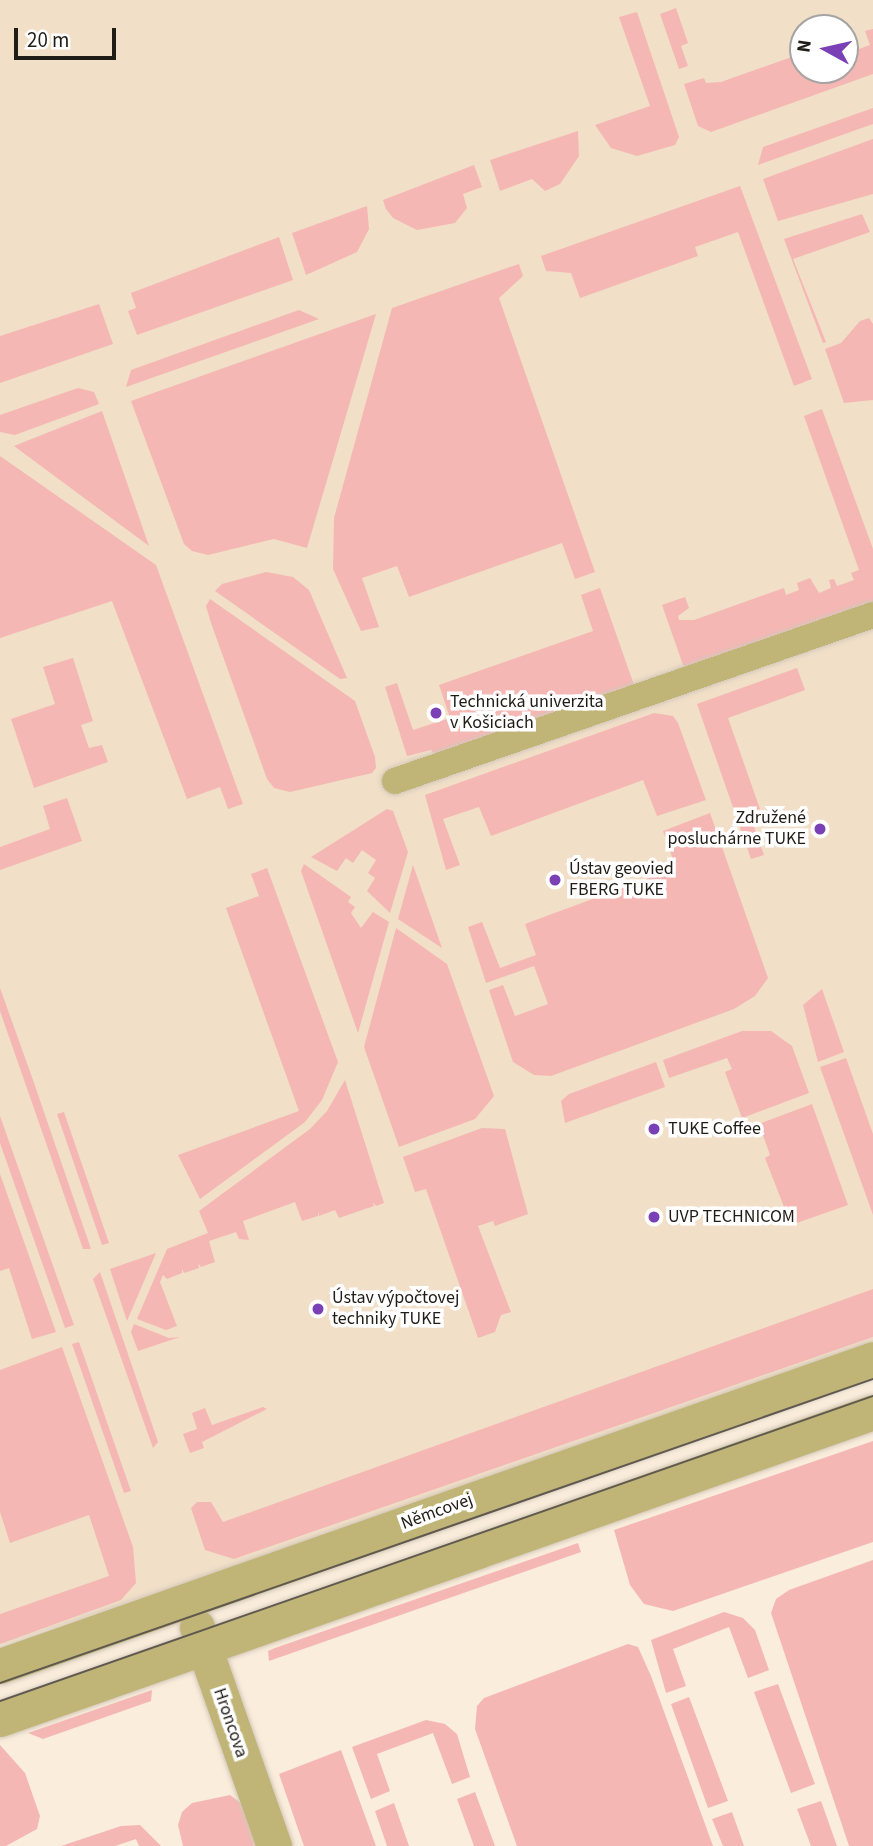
<!DOCTYPE html>
<html>
<head>
<meta charset="utf-8">
<style>
  body { margin:0 }
  #map { position:relative; width:873px; height:1846px; overflow:hidden; background:#faeddc; font-family:"Source Sans 3",sans-serif }
  div>[style] { position:absolute }
  .built>* { inset:0; background:#f1dfc8 }
  .green>* { inset:0; background:#f5b7b4 }
  .roads { filter:drop-shadow(0 0 2px #d3c7b8) drop-shadow(0 0 2px #d3c7b8) }
  .pedestrian>* { height:26px; margin:-13px; padding:0 13px; transform-origin:13px; border-radius:13px; background:#c0b577 }
  .minor>* { height:35px; margin:-17.5px; padding:0 17.5px; transform-origin:17.5px; border-radius:17.5px; background:#c0b577 }
  .tram>* { height:2px; margin:-1px; padding:0 1px; transform-origin:1px; border-radius:1px; background:#605950 }
  .dots>* { width:19px; height:19px; translate:-50% -50%; box-sizing:border-box; border:4px solid #fff; border-radius:50% }
  span { translate:-50% -50%; white-space:nowrap; text-align:center; line-height:1.15; -webkit-text-stroke:7px #fff; paint-order:stroke }
  .poi-label { font-size:18px; color:#201c16 }
  .left { translate:0 -50%; text-align:left }
  .right { translate:-100% -50%; text-align:right }
  .street-label { font-size:18px; color:#201c16 }
  .north { position:absolute; left:789px; top:14px; width:70px; height:70px; box-sizing:border-box; background:#fff; border:2px solid #a6a4a2; border-radius:50%; rotate:278deg; font-size:19px; font-weight:700; line-height:28px; text-align:center; color:#201c16 }
  .north::after { content:''; display:block; margin:auto; width:24px; height:32px; background:#7a40b6; clip-path:polygon(50% 0,100% 100%,50% 72%,0 100%) }
  .scale { position:absolute; left:14px; top:28px; width:102px; height:32px; box-sizing:border-box; border:4px solid #201c16; border-top:0; padding-left:9px; font-size:21px; line-height:24px; white-space:nowrap; color:#201c16; -webkit-text-stroke:5px #fff; paint-order:stroke }
</style>
</head>
<body>
<div id="map">
  <div class="built">
    <div style="clip-path:polygon(evenodd,0 0,873px 0,873px 1357px,0 1645px,0 0,803px 28px,845px 28px,845px 70px,803px 70px,803px 28px)"></div>
  </div>
  <div class="green">
    <div style="clip-path:polygon(676px 8px,688px 43px,681px 46px,688px 66px,679px 69px,660px 14px)"></div>
    <div style="clip-path:polygon(637px 12px,679px 137px,675px 145px,637px 156px,611px 148px,595px 125px,650px 106px,619px 17px)"></div>
    <div style="clip-path:polygon(873px 29px,873px 74px,711px 132px,698px 126px,684px 84px,704px 78px,706px 83px,721px 82px,803px 53px,803px 70px,845px 70px,845px 54px,870px 45px,865px 31px)"></div>
    <div style="clip-path:polygon(873px 108px,873px 124px,758px 165px,763px 147px)"></div>
    <div style="clip-path:polygon(578px 131px,579px 156px,560px 184px,545px 191px,532px 179px,500px 191px,490px 160px)"></div>
    <div style="clip-path:polygon(873px 139px,873px 194px,778px 221px,763px 179px)"></div>
    <div style="clip-path:polygon(474px 165px,482px 187px,463px 194px,467px 208px,455px 223px,417px 230px,393px 218px,386px 209px,383px 200px)"></div>
    <div style="clip-path:polygon(740px 186px,812px 379px,794px 386px,738px 232px,695px 247px,698px 256px,580px 298px,571px 273px,546px 271px,541px 256px)"></div>
    <div style="clip-path:polygon(367px 206px,369px 229px,357px 252px,306px 275px,292px 233px)"></div>
    <div style="clip-path:polygon(862px 214px,870px 232px,793px 259px,826px 342px,823px 343px,784px 239px)"></div>
    <div style="clip-path:polygon(279px 237px,293px 280px,137px 335px,128px 311px,136px 308px,131px 293px)"></div>
    <div style="clip-path:polygon(519px 264px,523px 276px,499px 298px,595px 572px,575px 579px,562px 543px,409px 597px,397px 566px,362px 578px,379px 627px,361px 631px,333px 569px,334px 518px,392px 308px)"></div>
    <div style="clip-path:polygon(99px 304px,113px 344px,0 383px,0 336px)"></div>
    <div style="clip-path:polygon(299px 310px,319px 319px,126px 387px,131px 370px)"></div>
    <div style="clip-path:polygon(376px 314px,307px 548px,274px 539px,208px 555px,192px 551px,184px 544px,131px 401px)"></div>
    <div style="clip-path:polygon(869px 318px,873px 324px,873px 400px,844px 403px,825px 349px,841px 343px,860px 321px)"></div>
    <div style="clip-path:polygon(78px 388px,94px 392px,99px 404px,15px 435px,0 432px,0 415px)"></div>
    <div style="clip-path:polygon(822px 409px,873px 549px,873px 606px,690px 669px,683px 665px,662px 605px,685px 597px,689px 608px,678px 616px,679px 620px,694px 620px,784px 588px,786px 595px,799px 590px,797px 583px,810px 578px,819px 593px,831px 588px,829px 580px,834px 579px,837px 586px,854px 580px,851px 573px,859px 570px,804px 416px)"></div>
    <div style="clip-path:polygon(102px 411px,149px 546px,14px 446px)"></div>
    <div style="clip-path:polygon(0 456px,156px 565px,243px 804px,228px 809px,220px 787px,187px 799px,112px 601px,0 638px)"></div>
    <div style="clip-path:polygon(266px 572px,293px 577px,309px 590px,347px 678px,340px 679px,215px 591px,222px 584px)"></div>
    <div style="clip-path:polygon(600px 588px,634px 685px,436px 756px,431px 750px,407px 756px,385px 687px,397px 683px,413px 730px,450px 718px,439px 685px,593px 631px,581px 595px)"></div>
    <div style="clip-path:polygon(210px 599px,355px 701px,375px 757px,376px 768px,372px 773px,290px 792px,274px 788px,267px 779px,211px 623px,206px 606px)"></div>
    <div style="clip-path:polygon(73px 658px,93px 721px,81px 725px,89px 748px,102px 745px,108px 762px,34px 788px,11px 719px,55px 704px,43px 667px)"></div>
    <div style="clip-path:polygon(797px 668px,805px 690px,728px 718px,760px 809px,749px 813px,764px 855px,751px 859px,697px 704px)"></div>
    <div style="clip-path:polygon(654px 713px,673px 716px,678px 723px,706px 800px,657px 816px,643px 780px,491px 836px,479px 807px,443px 819px,460px 865px,446px 870px,425px 795px)"></div>
    <div style="clip-path:polygon(67px 798px,82px 841px,0 870px,0 847px,50px 829px,43px 806px)"></div>
    <div style="clip-path:polygon(387px 809px,393px 811px,408px 852px,390px 913px,367px 891px,375px 878px,368px 873px,376px 860px,362px 850px,353px 863px,346px 858px,337px 871px,311px 857px)"></div>
    <div style="clip-path:polygon(710px 813px,768px 978px,755px 996px,734px 1009px,551px 1076px,534px 1075px,513px 1062px,489px 990px,503px 985px,515px 1016px,548px 1004px,534px 966px,486px 983px,468px 927px,482px 922px,500px 968px,536px 955px,525px 924px,676px 868px,663px 831px)"></div>
    <div style="clip-path:polygon(304px 864px,351px 897px,348px 902px,355px 907px,351px 913px,361px 928px,373px 912px,389px 922px,358px 1033px,301px 871px)"></div>
    <div style="clip-path:polygon(413px 865px,442px 948px,398px 919px)"></div>
    <div style="clip-path:polygon(267px 868px,338px 1062px,322px 1100px,305px 1122px,200px 1199px,178px 1155px,299px 1111px,226px 908px,259px 896px,251px 874px)"></div>
    <div style="clip-path:polygon(396px 928px,447px 964px,494px 1096px,475px 1119px,399px 1147px,364px 1047px)"></div>
    <div style="clip-path:polygon(0 988px,33px 1080px,91px 1249px,83px 1249px,0 1011px)"></div>
    <div style="clip-path:polygon(822px 989px,844px 1052px,818px 1062px,803px 1005px)"></div>
    <div style="clip-path:polygon(742px 1031px,771px 1031px,792px 1046px,809px 1093px,742px 1118px,725px 1072px,732px 1069px,727px 1058px,669px 1078px,663px 1060px)"></div>
    <div style="clip-path:polygon(846px 1058px,873px 1134px,873px 1215px,820px 1067px)"></div>
    <div style="clip-path:polygon(656px 1062px,665px 1087px,565px 1123px,561px 1101px,569px 1094px)"></div>
    <div style="clip-path:polygon(345px 1080px,384px 1203px,376px 1206px,373px 1202px,374px 1206px,339px 1218px,335px 1210px,319px 1216px,318px 1211px,318px 1216px,302px 1221px,295px 1202px,243px 1221px,249px 1240px,239px 1239px,236px 1232px,209px 1241px,215px 1262px,201px 1267px,198px 1263px,199px 1268px,184px 1273px,182px 1269px,182px 1273px,167px 1279px,163px 1275px,160px 1282px,177px 1326px,166px 1330px,137px 1319px,167px 1249px,208px 1233px,199px 1211px,310px 1129px,327px 1111px)"></div>
    <div style="clip-path:polygon(812px 1104px,848px 1205px,791px 1225px,765px 1158px,770px 1155px,759px 1124px)"></div>
    <div style="clip-path:polygon(64px 1112px,109px 1243px,102px 1245px,57px 1114px)"></div>
    <div style="clip-path:polygon(0 1116px,74px 1325px,65px 1328px,0 1143px)"></div>
    <div style="clip-path:polygon(482px 1128px,505px 1129px,528px 1214px,495px 1226px,493px 1221px,478px 1226px,511px 1312px,501px 1315px,495px 1332px,478px 1338px,426px 1189px,415px 1192px,403px 1157px)"></div>
    <div style="clip-path:polygon(0 1174px,56px 1332px,32px 1339px,9px 1268px,0 1271px)"></div>
    <div style="clip-path:polygon(156px 1253px,127px 1321px,110px 1269px)"></div>
    <div style="clip-path:polygon(100px 1272px,158px 1442px,153px 1448px,93px 1279px)"></div>
    <div style="clip-path:polygon(873px 1289px,873px 1337px,234px 1559px,205px 1550px,191px 1508px,197px 1502px,211px 1502px,223px 1522px)"></div>
    <div style="clip-path:polygon(134px 1324px,169px 1338px,180px 1337px,138px 1351px,131px 1332px)"></div>
    <div style="clip-path:polygon(79px 1342px,131px 1491px,124px 1493px,72px 1344px)"></div>
    <div style="clip-path:polygon(62px 1347px,133px 1547px,136px 1583px,121px 1600px,0 1644px,0 1614px,109px 1576px,89px 1515px,10px 1543px,0 1512px,0 1370px)"></div>
    <div style="clip-path:polygon(263px 1407px,267px 1409px,202px 1442px,204px 1448px,190px 1453px,183px 1434px,197px 1429px,192px 1413px,205px 1408px,212px 1425px)"></div>
    <div style="clip-path:polygon(873px 1441px,873px 1542px,673px 1611px,644px 1604px,630px 1585px,614px 1530px)"></div>
    <div style="clip-path:polygon(578px 1543px,581px 1552px,269px 1661px,268px 1651px,275px 1648px)"></div>
    <div style="clip-path:polygon(873px 1560px,873px 1846px,849px 1846px,771px 1613px,776px 1599px,789px 1590px)"></div>
    <div style="clip-path:polygon(724px 1612px,743px 1618px,755px 1630px,769px 1670px,748px 1678px,729px 1627px,673px 1649px,686px 1686px,666px 1693px,651px 1640px)"></div>
    <div style="clip-path:polygon(628px 1644px,638px 1647px,651px 1676px,713px 1846px,517px 1846px,475px 1729px,477px 1706px,484px 1698px)"></div>
    <div style="clip-path:polygon(778px 1684px,815px 1784px,791px 1793px,754px 1692px)"></div>
    <div style="clip-path:polygon(152px 1690px,151px 1701px,43px 1739px,28px 1733px)"></div>
    <div style="clip-path:polygon(689px 1697px,728px 1801px,708px 1808px,671px 1704px)"></div>
    <div style="clip-path:polygon(426px 1720px,445px 1724px,457px 1734px,470px 1777px,452px 1784px,433px 1733px,377px 1754px,390px 1791px,371px 1799px,352px 1747px)"></div>
    <div style="clip-path:polygon(0 1745px,25px 1773px,40px 1816px,37px 1829px,6px 1846px,0 1846px)"></div>
    <div style="clip-path:polygon(341px 1750px,376px 1846px,304px 1846px,279px 1774px)"></div>
    <div style="clip-path:polygon(475px 1792px,495px 1846px,474px 1846px,457px 1799px)"></div>
    <div style="clip-path:polygon(230px 1795px,242px 1804px,257px 1846px,183px 1846px,178px 1825px,182px 1812px,192px 1803px)"></div>
    <div style="clip-path:polygon(821px 1801px,837px 1846px,811px 1846px,797px 1809px)"></div>
    <div style="clip-path:polygon(394px 1803px,409px 1846px,387px 1846px,375px 1811px)"></div>
    <div style="clip-path:polygon(732px 1812px,744px 1846px,723px 1846px,712px 1819px)"></div>
    <div style="clip-path:polygon(140px 1825px,161px 1846px,139px 1846px,136px 1839px,115px 1846px,61px 1846px,121px 1826px)"></div>
  </div>
  <div class="roads">
    <div class="pedestrian">
      <div style="left:395px;top:781px;width:506px;rotate:-19.15deg"></div>
    </div>
    <div class="minor">
      <div style="left:197px;top:1627px;width:232px;rotate:70.6deg"></div>
      <div style="left:0;top:1666px;width:925px;rotate:-19.37deg"></div>
      <div style="left:0;top:1719px;width:925px;rotate:-19.37deg"></div>
    </div>
  </div>
  <div class="tram">
    <div style="left:0;top:1683px;width:924px;rotate:-19.2deg"></div>
    <div style="left:0;top:1701px;width:925px;rotate:-19.26deg"></div>
  </div>
  <div class="dots">
    <div style="left:436px;top:713px;background:#7a40b6"></div>
    <div style="left:820px;top:829px;background:#7a40b6"></div>
    <div style="left:555px;top:880px;background:#7a40b6"></div>
    <div style="left:654px;top:1129px;background:#7a40b6"></div>
    <div style="left:654px;top:1217px;background:#7a40b6"></div>
    <div style="left:318px;top:1309px;background:#7a40b6"></div>
  </div>
  <div class="poi-label">
    <span class="left" style="left:450px;top:713px">Technická univerzita<br>v Košiciach</span>
    <span class="right" style="left:806px;top:829px">Združené<br>posluchárne TUKE</span>
    <span class="left" style="left:569px;top:880px">Ústav geovied<br>FBERG TUKE</span>
    <span class="left" style="left:668px;top:1129px">TUKE Coffee</span>
    <span class="left" style="left:668px;top:1217px">UVP TECHNICOM</span>
    <span class="left" style="left:332px;top:1309px">Ústav výpočtovej<br>techniky TUKE</span>
  </div>
  <div class="street-label">
    <span style="left:437px;top:1512px;rotate:-20deg">Němcovej</span>
    <span style="left:230px;top:1723px;rotate:71deg">Hroncova</span>
  </div>
  <div class="north">N</div>
  <div class="scale">20 m</div>
</div>
</body>
</html>
